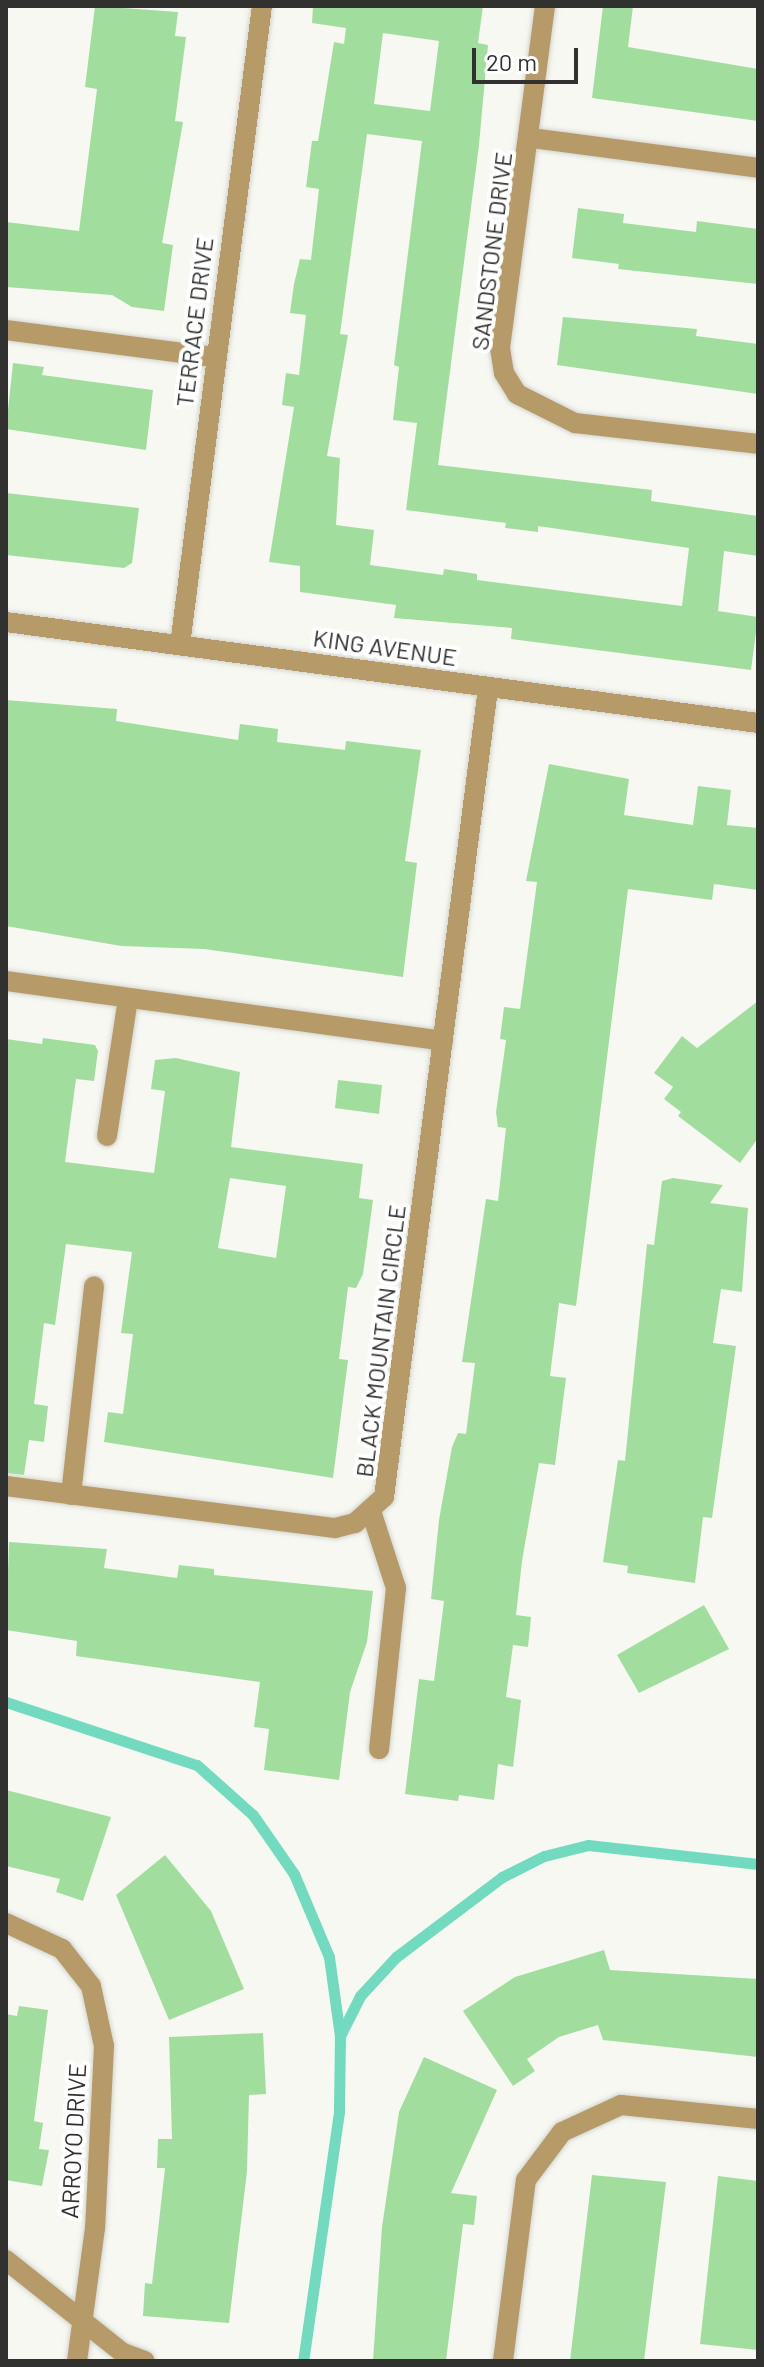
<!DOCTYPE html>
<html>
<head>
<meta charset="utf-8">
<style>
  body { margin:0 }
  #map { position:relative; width:764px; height:2367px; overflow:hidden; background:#f7f8f2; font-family:Barlow,sans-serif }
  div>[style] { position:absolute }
  .stream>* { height:11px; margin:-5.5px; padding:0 5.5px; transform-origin:5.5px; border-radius:5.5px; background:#72dbbf }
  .building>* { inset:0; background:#a1de9e }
  .roads { filter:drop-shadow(0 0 2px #d3d4cf) drop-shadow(0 0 2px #d3d4cf) }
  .service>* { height:20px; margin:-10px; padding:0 10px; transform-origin:10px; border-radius:10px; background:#b69a67 }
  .minor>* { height:20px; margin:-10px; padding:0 10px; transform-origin:10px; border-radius:10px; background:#b69a67 }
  span { translate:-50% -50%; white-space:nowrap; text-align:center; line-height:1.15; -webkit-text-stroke:8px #fff; paint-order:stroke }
  .street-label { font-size:24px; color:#31322f }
  .frame { position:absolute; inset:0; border:8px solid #31322f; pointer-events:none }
  .scale { position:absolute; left:472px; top:48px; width:106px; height:36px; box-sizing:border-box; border:4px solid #31322f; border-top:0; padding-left:10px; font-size:24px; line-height:28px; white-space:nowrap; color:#31322f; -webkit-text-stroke:6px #fff; paint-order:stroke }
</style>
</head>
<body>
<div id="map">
  <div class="stream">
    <div style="left:6px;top:1702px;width:201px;rotate:18.3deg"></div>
    <div style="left:197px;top:1765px;width:75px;rotate:41.8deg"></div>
    <div style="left:253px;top:1815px;width:72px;rotate:55.2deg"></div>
    <div style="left:294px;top:1874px;width:90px;rotate:67.1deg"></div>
    <div style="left:329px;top:1957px;width:80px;rotate:82.1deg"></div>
    <div style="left:340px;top:2036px;width:76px;rotate:90.8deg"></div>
    <div style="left:339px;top:2112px;width:252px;rotate:98.2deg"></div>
    <div style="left:340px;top:2036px;width:45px;rotate:-63.4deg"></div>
    <div style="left:360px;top:1996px;width:53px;rotate:-47.3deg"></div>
    <div style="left:396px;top:1957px;width:133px;rotate:-37deg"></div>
    <div style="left:502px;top:1877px;width:47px;rotate:-26.6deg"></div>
    <div style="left:544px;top:1856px;width:45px;rotate:-14deg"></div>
    <div style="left:588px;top:1845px;width:171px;rotate:6.4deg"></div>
  </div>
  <div class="building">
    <div style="clip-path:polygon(95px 6px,178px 12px,175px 36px,186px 37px,175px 121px,183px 122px,162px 243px,173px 245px,164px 311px,132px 307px,112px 295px,6px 287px,6px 222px,79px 231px,97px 89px,85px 87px)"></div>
    <div style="clip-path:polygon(evenodd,313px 6px,483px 6px,478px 43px,488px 45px,479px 145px,438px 465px,652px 490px,651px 501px,758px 516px,758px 556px,724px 551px,718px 611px,758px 617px,751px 670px,511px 639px,512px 628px,394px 618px,396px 605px,300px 592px,300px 566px,269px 562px,294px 407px,282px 405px,286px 373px,299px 375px,306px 315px,290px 313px,294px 284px,300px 259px,311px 260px,319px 189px,306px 187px,312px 141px,318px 141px,334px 42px,344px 44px,346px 28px,312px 23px,313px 6px,383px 33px,439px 41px,430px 111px,374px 104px,383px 33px,313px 6px,367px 134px,422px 141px,394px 365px,399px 367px,393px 420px,417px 423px,406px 510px,506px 523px,505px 528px,538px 532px,538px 526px,689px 548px,682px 606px,477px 580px,477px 574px,444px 569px,443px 575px,370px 565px,374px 530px,336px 525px,340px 458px,327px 456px,348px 335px,340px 334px,367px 134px)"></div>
    <div style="clip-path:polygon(603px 6px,633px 6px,628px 47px,758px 69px,758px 121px,592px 98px)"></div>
    <div style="clip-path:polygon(578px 208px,624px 214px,623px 223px,696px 232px,697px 221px,758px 229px,758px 284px,618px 269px,619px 264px,572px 258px)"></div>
    <div style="clip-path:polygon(563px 317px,697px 329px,696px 336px,758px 344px,758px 394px,557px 365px)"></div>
    <div style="clip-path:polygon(13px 363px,44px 367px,42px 375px,153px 390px,146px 450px,6px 429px)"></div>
    <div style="clip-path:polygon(6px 493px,139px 508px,132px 563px,124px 568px,6px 555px)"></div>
    <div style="clip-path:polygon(6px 700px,117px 709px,116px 721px,238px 740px,240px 724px,278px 729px,277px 742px,345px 750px,346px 741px,421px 750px,405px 861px,417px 863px,403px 977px,204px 949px,121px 946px,6px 926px)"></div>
    <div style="clip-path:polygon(549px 764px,629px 779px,624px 815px,693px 825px,698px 786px,731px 790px,727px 825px,758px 828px,758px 890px,714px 884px,712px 900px,628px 889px,576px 1306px,559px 1303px,550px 1376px,566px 1378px,555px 1465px,539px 1463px,522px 1561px,516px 1615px,531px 1617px,528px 1647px,513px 1645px,506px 1697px,521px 1700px,513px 1767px,498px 1764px,494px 1800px,459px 1795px,458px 1801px,405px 1794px,419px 1679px,434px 1681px,444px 1601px,431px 1599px,439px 1520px,452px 1447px,458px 1433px,466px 1434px,475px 1363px,462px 1362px,486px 1199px,498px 1201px,506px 1128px,498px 1127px,496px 1112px,506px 1040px,500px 1039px,504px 1007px,520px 1009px,537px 882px,526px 881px)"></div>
    <div style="clip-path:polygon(758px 1001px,758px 1138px,740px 1163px,678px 1116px,681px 1112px,664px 1099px,673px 1087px,654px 1073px,682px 1036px,697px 1048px)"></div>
    <div style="clip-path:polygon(evenodd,43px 1038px,95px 1045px,98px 1051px,94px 1081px,76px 1079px,65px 1162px,154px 1173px,165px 1091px,151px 1089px,155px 1060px,176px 1058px,240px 1072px,231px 1147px,363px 1164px,359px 1198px,373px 1200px,363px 1274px,356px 1288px,348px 1287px,339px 1359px,348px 1360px,333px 1478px,104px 1442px,108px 1412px,123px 1414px,133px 1334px,121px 1333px,132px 1252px,66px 1244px,55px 1325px,44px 1323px,34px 1404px,48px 1406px,44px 1442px,29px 1440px,24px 1475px,6px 1473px,6px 1039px,42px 1044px,43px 1038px,230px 1178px,286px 1186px,276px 1258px,218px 1248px,230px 1178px)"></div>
    <div style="clip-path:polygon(338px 1080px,382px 1085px,379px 1114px,335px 1108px)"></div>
    <div style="clip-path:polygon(673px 1178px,723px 1185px,710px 1203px,748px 1208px,742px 1292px,721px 1289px,713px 1343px,736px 1346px,712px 1518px,703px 1517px,695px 1583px,627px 1573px,628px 1566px,603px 1562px,618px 1460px,625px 1461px,647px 1244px,654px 1245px,662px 1181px)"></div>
    <div style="clip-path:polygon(9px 1542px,107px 1549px,104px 1568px,177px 1578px,179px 1565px,214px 1569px,214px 1575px,373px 1591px,367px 1642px,350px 1692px,339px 1780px,264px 1770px,269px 1729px,254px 1727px,260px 1682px,76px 1656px,77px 1641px,6px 1630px)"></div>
    <div style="clip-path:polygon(704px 1605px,729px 1649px,639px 1693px,617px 1655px)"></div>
    <div style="clip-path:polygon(6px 1790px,111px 1817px,83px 1901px,56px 1892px,60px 1879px,6px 1866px)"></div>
    <div style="clip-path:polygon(165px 1855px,211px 1911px,244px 1989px,169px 2020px,116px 1895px)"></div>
    <div style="clip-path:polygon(604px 1950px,610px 1970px,758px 1979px,758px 2057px,603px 2040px,598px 2025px,559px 2037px,527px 2059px,535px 2071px,513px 2086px,463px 2011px,515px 1977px)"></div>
    <div style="clip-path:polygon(19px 2006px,48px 2010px,34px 2121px,43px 2123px,39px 2149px,49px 2150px,42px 2186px,6px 2180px,6px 2014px,17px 2016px)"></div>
    <div style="clip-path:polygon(263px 2033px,266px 2094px,249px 2095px,247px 2171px,229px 2323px,143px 2316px,145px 2283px,152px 2284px,165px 2168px,157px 2168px,158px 2139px,172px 2139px,169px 2037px)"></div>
    <div style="clip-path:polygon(424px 2057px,497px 2090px,451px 2193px,477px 2196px,474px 2225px,463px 2224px,446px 2361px,373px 2361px,382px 2227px,399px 2112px)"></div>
    <div style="clip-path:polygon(592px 2175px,666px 2182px,644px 2361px,570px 2361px)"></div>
    <div style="clip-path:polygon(718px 2176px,758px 2181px,758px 2350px,700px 2344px)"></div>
  </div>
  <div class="roads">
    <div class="service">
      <div style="left:6px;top:330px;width:211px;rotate:7.4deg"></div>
      <div style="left:107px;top:1136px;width:139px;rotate:-81.3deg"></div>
      <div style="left:71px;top:1495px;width:210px;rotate:-83.7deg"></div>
      <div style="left:371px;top:1511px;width:81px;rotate:72deg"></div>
      <div style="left:396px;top:1588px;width:162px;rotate:96deg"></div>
    </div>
    <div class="minor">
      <div style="left:545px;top:6px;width:345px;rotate:97.5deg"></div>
      <div style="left:500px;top:348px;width:25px;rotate:81deg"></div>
      <div style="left:504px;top:373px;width:25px;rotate:58deg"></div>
      <div style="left:517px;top:394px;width:65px;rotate:26.6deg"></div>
      <div style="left:575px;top:423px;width:184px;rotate:6.5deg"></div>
      <div style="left:531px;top:138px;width:229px;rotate:7.5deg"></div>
      <div style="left:6px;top:622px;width:759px;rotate:7.65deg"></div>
      <div style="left:180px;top:645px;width:644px;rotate:-82.69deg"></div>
      <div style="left:6px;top:981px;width:441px;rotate:7.8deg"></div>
      <div style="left:6px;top:1486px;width:332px;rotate:7.3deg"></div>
      <div style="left:335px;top:1528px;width:21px;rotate:-14deg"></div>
      <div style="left:355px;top:1523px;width:39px;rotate:-42deg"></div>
      <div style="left:384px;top:1497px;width:816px;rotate:-82.67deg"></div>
      <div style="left:6px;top:1923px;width:62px;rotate:24.9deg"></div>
      <div style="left:62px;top:1949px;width:47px;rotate:51.9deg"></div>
      <div style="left:91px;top:1986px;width:61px;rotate:77.8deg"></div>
      <div style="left:104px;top:2046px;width:182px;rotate:92.8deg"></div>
      <div style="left:95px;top:2228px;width:134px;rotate:97.7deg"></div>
      <div style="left:6px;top:2260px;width:149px;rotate:38.5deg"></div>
      <div style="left:123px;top:2353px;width:23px;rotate:20deg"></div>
      <div style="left:503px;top:2361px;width:182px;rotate:-82.8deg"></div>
      <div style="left:526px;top:2180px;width:60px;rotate:-53.1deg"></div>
      <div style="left:562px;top:2132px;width:65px;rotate:-24.6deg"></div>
      <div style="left:621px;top:2105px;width:138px;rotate:5.8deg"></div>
    </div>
  </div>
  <div class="street-label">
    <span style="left:491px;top:251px;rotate:-83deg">SANDSTONE DRIVE</span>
    <span style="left:194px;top:322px;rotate:-83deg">TERRACE DRIVE</span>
    <span style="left:385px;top:647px;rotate:8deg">KING AVENUE</span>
    <span style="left:380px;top:1341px;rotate:-83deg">BLACK MOUNTAIN CIRCLE</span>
    <span style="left:73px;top:2141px;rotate:-87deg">ARROYO DRIVE</span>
  </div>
  <div class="frame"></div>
  <div class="scale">20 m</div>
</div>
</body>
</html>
